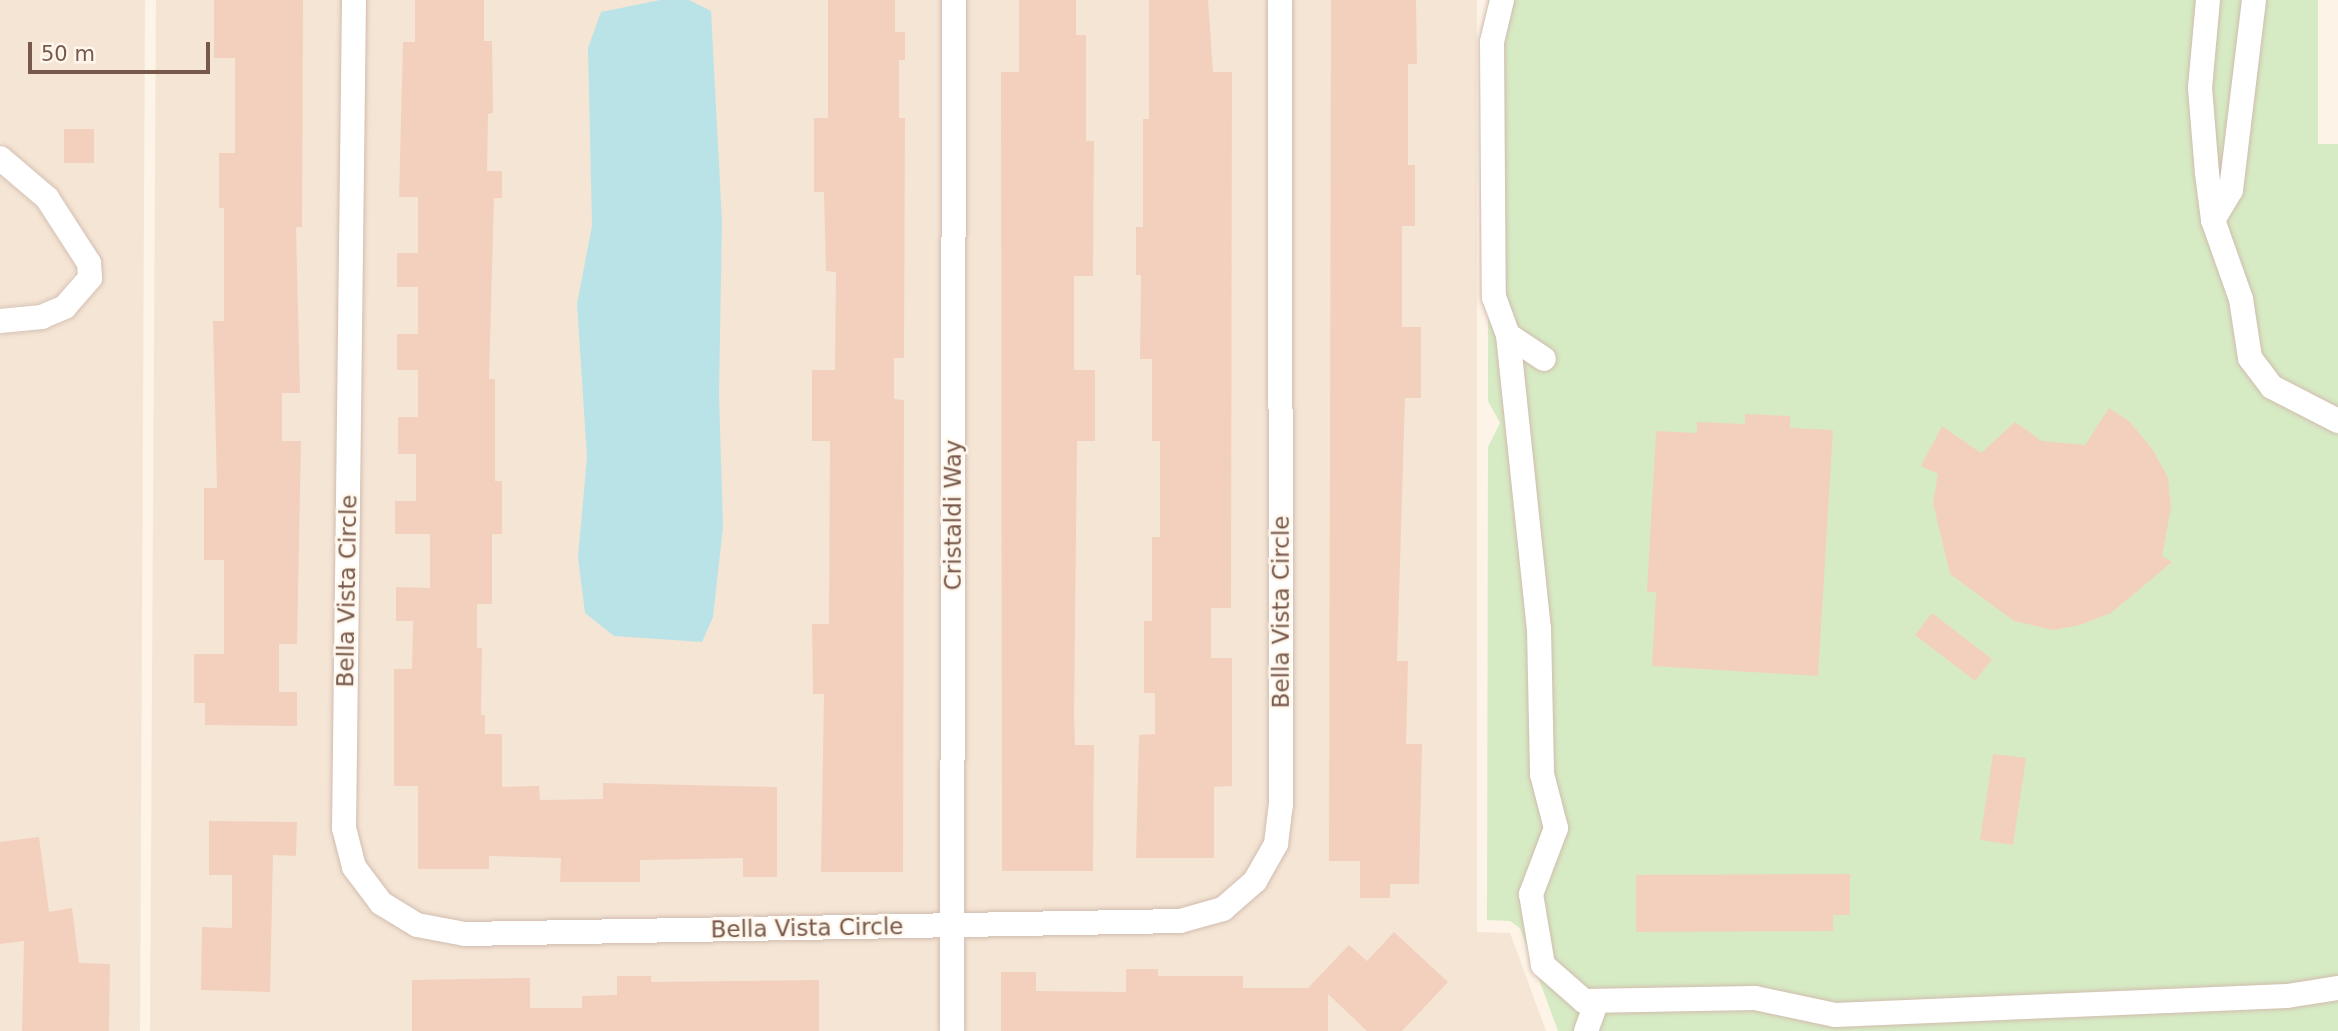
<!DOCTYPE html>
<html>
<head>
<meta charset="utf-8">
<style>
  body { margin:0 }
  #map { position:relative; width:2338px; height:1031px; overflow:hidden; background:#fdf3e6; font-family:"DejaVu Sans",sans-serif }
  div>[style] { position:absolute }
  .residential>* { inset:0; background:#f5e5d5 }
  .green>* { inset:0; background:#d6ebc4 }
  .water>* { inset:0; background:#bae3e7 }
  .building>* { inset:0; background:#f3d0bd }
  .roads { filter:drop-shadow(0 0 2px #d1bcae) drop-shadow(0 0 2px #d1bcae) }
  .minor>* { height:24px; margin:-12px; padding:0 12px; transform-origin:12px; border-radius:12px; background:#fff }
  span { translate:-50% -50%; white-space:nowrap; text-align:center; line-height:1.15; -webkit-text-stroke:5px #fff7ed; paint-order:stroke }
  .street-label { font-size:23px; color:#77584a }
  .scale { position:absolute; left:28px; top:42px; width:182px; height:32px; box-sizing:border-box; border:4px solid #77584a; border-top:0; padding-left:9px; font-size:21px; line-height:24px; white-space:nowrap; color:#77584a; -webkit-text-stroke:5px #fff7ed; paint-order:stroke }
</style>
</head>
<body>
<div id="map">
  <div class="residential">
    <div style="clip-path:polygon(0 0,145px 0,140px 1031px,0 1031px,0 335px,46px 330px,70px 320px,99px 288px,103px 277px,99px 255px,57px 189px,0 141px)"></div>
    <div style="clip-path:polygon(156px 0,1477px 0,1477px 932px,1510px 933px,1546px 1031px,150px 1031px)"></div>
    <div style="clip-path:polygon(0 176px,38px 208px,77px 269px,58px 295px,39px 303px,0 307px)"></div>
  </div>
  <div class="green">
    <div style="clip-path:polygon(1488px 0,2318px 0,2318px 144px,2338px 144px,2338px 1031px,1558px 1031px,1520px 928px,1510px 921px,1487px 920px,1488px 447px,1500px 423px,1488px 401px)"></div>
  </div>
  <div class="water">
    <div style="clip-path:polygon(660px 0,689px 0,711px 11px,722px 222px,719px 393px,723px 527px,713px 617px,702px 642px,614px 636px,585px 613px,578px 557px,587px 457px,577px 304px,592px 226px,588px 48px,601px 12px)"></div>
  </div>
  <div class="building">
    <div style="clip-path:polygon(214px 0,303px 0,302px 227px,296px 227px,300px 393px,282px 393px,282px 441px,301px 441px,297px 644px,279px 644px,279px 692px,297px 692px,297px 726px,205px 725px,205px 703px,194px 703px,194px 654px,224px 654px,224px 560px,204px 560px,204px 488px,217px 488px,213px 321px,224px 321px,224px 208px,219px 208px,219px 153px,235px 153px,235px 58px,214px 58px)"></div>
    <div style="clip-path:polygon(415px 0,484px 0,484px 41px,492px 41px,493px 113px,488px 114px,487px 171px,502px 171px,502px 198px,494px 198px,489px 379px,495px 379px,495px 481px,502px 481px,502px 534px,492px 534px,492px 604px,477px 604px,477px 648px,482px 648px,481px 715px,485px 715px,485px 734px,502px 734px,502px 787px,539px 786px,540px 800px,603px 799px,603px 783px,777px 787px,777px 877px,743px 877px,743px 858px,640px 860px,640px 882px,560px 882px,561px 858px,489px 856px,489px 869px,418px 869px,418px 786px,394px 786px,394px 669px,412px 669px,413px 621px,396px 621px,396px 587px,430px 588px,430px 534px,395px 534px,395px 501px,416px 501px,416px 454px,398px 454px,398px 417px,418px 417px,418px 370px,397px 370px,397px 334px,418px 334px,418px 287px,397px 287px,397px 253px,418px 253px,418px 197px,399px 197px,403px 42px,415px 42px)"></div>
    <div style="clip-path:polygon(828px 0,895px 0,895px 32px,905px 32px,905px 60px,899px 60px,899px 118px,905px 118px,904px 358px,894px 358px,894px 399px,904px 400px,903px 872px,821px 872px,824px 694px,813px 694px,812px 624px,829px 624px,830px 441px,812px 441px,812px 370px,835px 370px,836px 272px,826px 271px,824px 192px,814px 192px,814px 118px,828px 118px)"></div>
    <div style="clip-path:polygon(1019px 0,1076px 0,1076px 35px,1086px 35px,1086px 141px,1094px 141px,1093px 276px,1074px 276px,1074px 370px,1095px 370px,1095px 441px,1077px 441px,1074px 715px,1075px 745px,1094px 745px,1093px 871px,1002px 871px,1001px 72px,1019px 72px)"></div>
    <div style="clip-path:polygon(1149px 0,1208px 0,1213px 72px,1232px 72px,1231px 608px,1211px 608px,1211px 658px,1232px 658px,1232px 786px,1214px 787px,1214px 858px,1136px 858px,1139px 735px,1155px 734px,1155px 693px,1144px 693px,1144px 621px,1152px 621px,1152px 537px,1160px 537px,1160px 441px,1152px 441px,1152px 359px,1140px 359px,1141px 275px,1136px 275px,1136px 227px,1143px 227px,1143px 119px,1149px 119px)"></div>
    <div style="clip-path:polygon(1331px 0,1416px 0,1417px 64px,1408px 64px,1408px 165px,1415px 165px,1415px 226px,1402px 226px,1402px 327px,1421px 327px,1421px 398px,1405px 398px,1397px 661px,1408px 661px,1406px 744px,1422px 744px,1419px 884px,1390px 884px,1390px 898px,1360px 898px,1360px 861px,1329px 861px)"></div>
    <div style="clip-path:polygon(64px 129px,94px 129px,94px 163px,64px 163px)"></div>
    <div style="clip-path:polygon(2109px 408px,2129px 421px,2153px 450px,2168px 478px,2171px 508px,2162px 556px,2172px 562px,2111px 613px,2080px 625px,2053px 630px,2014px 621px,1950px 574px,1933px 503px,1938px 474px,1921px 466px,1942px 426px,1981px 453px,2015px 422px,2042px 441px,2085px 445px)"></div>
    <div style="clip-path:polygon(1745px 414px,1790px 416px,1790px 428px,1833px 430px,1818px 676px,1652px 666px,1656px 592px,1647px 592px,1656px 431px,1697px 433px,1697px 422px,1745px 424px)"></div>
    <div style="clip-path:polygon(1932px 613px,1992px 659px,1975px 681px,1915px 635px)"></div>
    <div style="clip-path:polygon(1993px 754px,2026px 758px,2013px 845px,1980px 840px)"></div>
    <div style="clip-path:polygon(209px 821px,297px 822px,296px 856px,273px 855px,270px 992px,201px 990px,202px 927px,232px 928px,232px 875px,209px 875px)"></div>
    <div style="clip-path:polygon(39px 837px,49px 912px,72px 908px,79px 963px,110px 964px,109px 1031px,22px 1031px,24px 941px,0 944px,0 842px)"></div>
    <div style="clip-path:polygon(1850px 874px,1850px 915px,1833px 915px,1833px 931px,1636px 932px,1636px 875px)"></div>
    <div style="clip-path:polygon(1394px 932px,1448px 982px,1402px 1031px,1367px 1031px,1328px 994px,1328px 1031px,1001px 1031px,1001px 972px,1036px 972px,1036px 991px,1126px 992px,1126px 969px,1158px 969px,1158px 976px,1243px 976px,1243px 988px,1308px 988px,1349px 945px,1367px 961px)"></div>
    <div style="clip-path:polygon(617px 976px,651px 976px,651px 982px,819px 980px,819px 1031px,412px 1031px,412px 980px,530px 978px,530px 1008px,582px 1008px,582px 996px,617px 995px)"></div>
  </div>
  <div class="roads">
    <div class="minor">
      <div style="left:354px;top:0;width:828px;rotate:90.69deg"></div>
      <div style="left:344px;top:828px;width:40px;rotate:75.6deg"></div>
      <div style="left:354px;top:867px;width:45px;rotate:53.1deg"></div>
      <div style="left:381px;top:903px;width:42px;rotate:31.4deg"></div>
      <div style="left:417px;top:925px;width:49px;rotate:10.6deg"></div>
      <div style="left:465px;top:934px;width:715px;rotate:-1.04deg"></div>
      <div style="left:1180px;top:921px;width:45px;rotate:-15.6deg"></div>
      <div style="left:1223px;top:909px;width:43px;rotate:-41.2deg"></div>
      <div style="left:1255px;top:881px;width:43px;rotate:-60.4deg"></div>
      <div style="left:1276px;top:844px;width:39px;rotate:-83deg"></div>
      <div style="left:1281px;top:805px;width:805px;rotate:-90.07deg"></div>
      <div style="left:1502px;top:0;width:43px;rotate:103.4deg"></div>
      <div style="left:1492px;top:42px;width:255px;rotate:89.6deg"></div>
      <div style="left:1494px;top:297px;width:40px;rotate:69.8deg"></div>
      <div style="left:1508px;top:335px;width:43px;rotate:33.7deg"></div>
      <div style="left:2208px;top:0;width:88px;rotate:95.2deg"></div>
      <div style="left:2200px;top:88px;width:85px;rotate:85.3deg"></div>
      <div style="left:2207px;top:173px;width:47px;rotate:82.7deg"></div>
      <div style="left:2213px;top:220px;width:84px;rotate:70.5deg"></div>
      <div style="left:2241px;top:299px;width:60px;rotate:81.3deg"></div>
      <div style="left:2250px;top:358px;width:36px;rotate:53deg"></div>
      <div style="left:2272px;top:387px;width:74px;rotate:27.3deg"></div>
      <div style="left:0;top:158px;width:62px;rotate:40.4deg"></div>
      <div style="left:47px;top:198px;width:77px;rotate:57.1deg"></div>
      <div style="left:89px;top:263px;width:15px;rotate:86deg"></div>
      <div style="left:90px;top:278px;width:38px;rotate:131deg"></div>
      <div style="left:65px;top:307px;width:25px;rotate:157deg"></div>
      <div style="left:42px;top:317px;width:42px;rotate:174.6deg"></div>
      <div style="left:2213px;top:220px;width:35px;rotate:-59deg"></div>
      <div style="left:2231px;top:190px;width:191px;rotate:-83.1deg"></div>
      <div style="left:1508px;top:335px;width:296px;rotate:84deg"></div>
      <div style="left:1539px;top:629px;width:145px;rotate:88.8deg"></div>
      <div style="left:1542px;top:774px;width:56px;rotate:75.5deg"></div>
      <div style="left:1556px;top:828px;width:71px;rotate:110.7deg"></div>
      <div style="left:1531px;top:894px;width:72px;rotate:80.4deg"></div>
      <div style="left:1543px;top:965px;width:55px;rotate:41.3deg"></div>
      <div style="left:1584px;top:1001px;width:171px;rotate:-1deg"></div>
      <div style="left:1755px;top:998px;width:82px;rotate:12deg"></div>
      <div style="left:1835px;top:1015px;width:452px;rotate:-2.4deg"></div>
      <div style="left:2287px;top:996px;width:52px;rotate:-8.9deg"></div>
      <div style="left:952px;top:1031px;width:1031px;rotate:-89.89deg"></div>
      <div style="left:1586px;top:1031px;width:32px;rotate:-70deg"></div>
    </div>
  </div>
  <div class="street-label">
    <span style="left:953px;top:515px;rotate:-90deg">Cristaldi Way</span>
    <span style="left:347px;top:591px;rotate:-89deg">Bella Vista Circle</span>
    <span style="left:1281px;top:612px;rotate:-90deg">Bella Vista Circle</span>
    <span style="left:807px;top:928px;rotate:-1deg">Bella Vista Circle</span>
  </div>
  <div class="scale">50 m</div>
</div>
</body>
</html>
